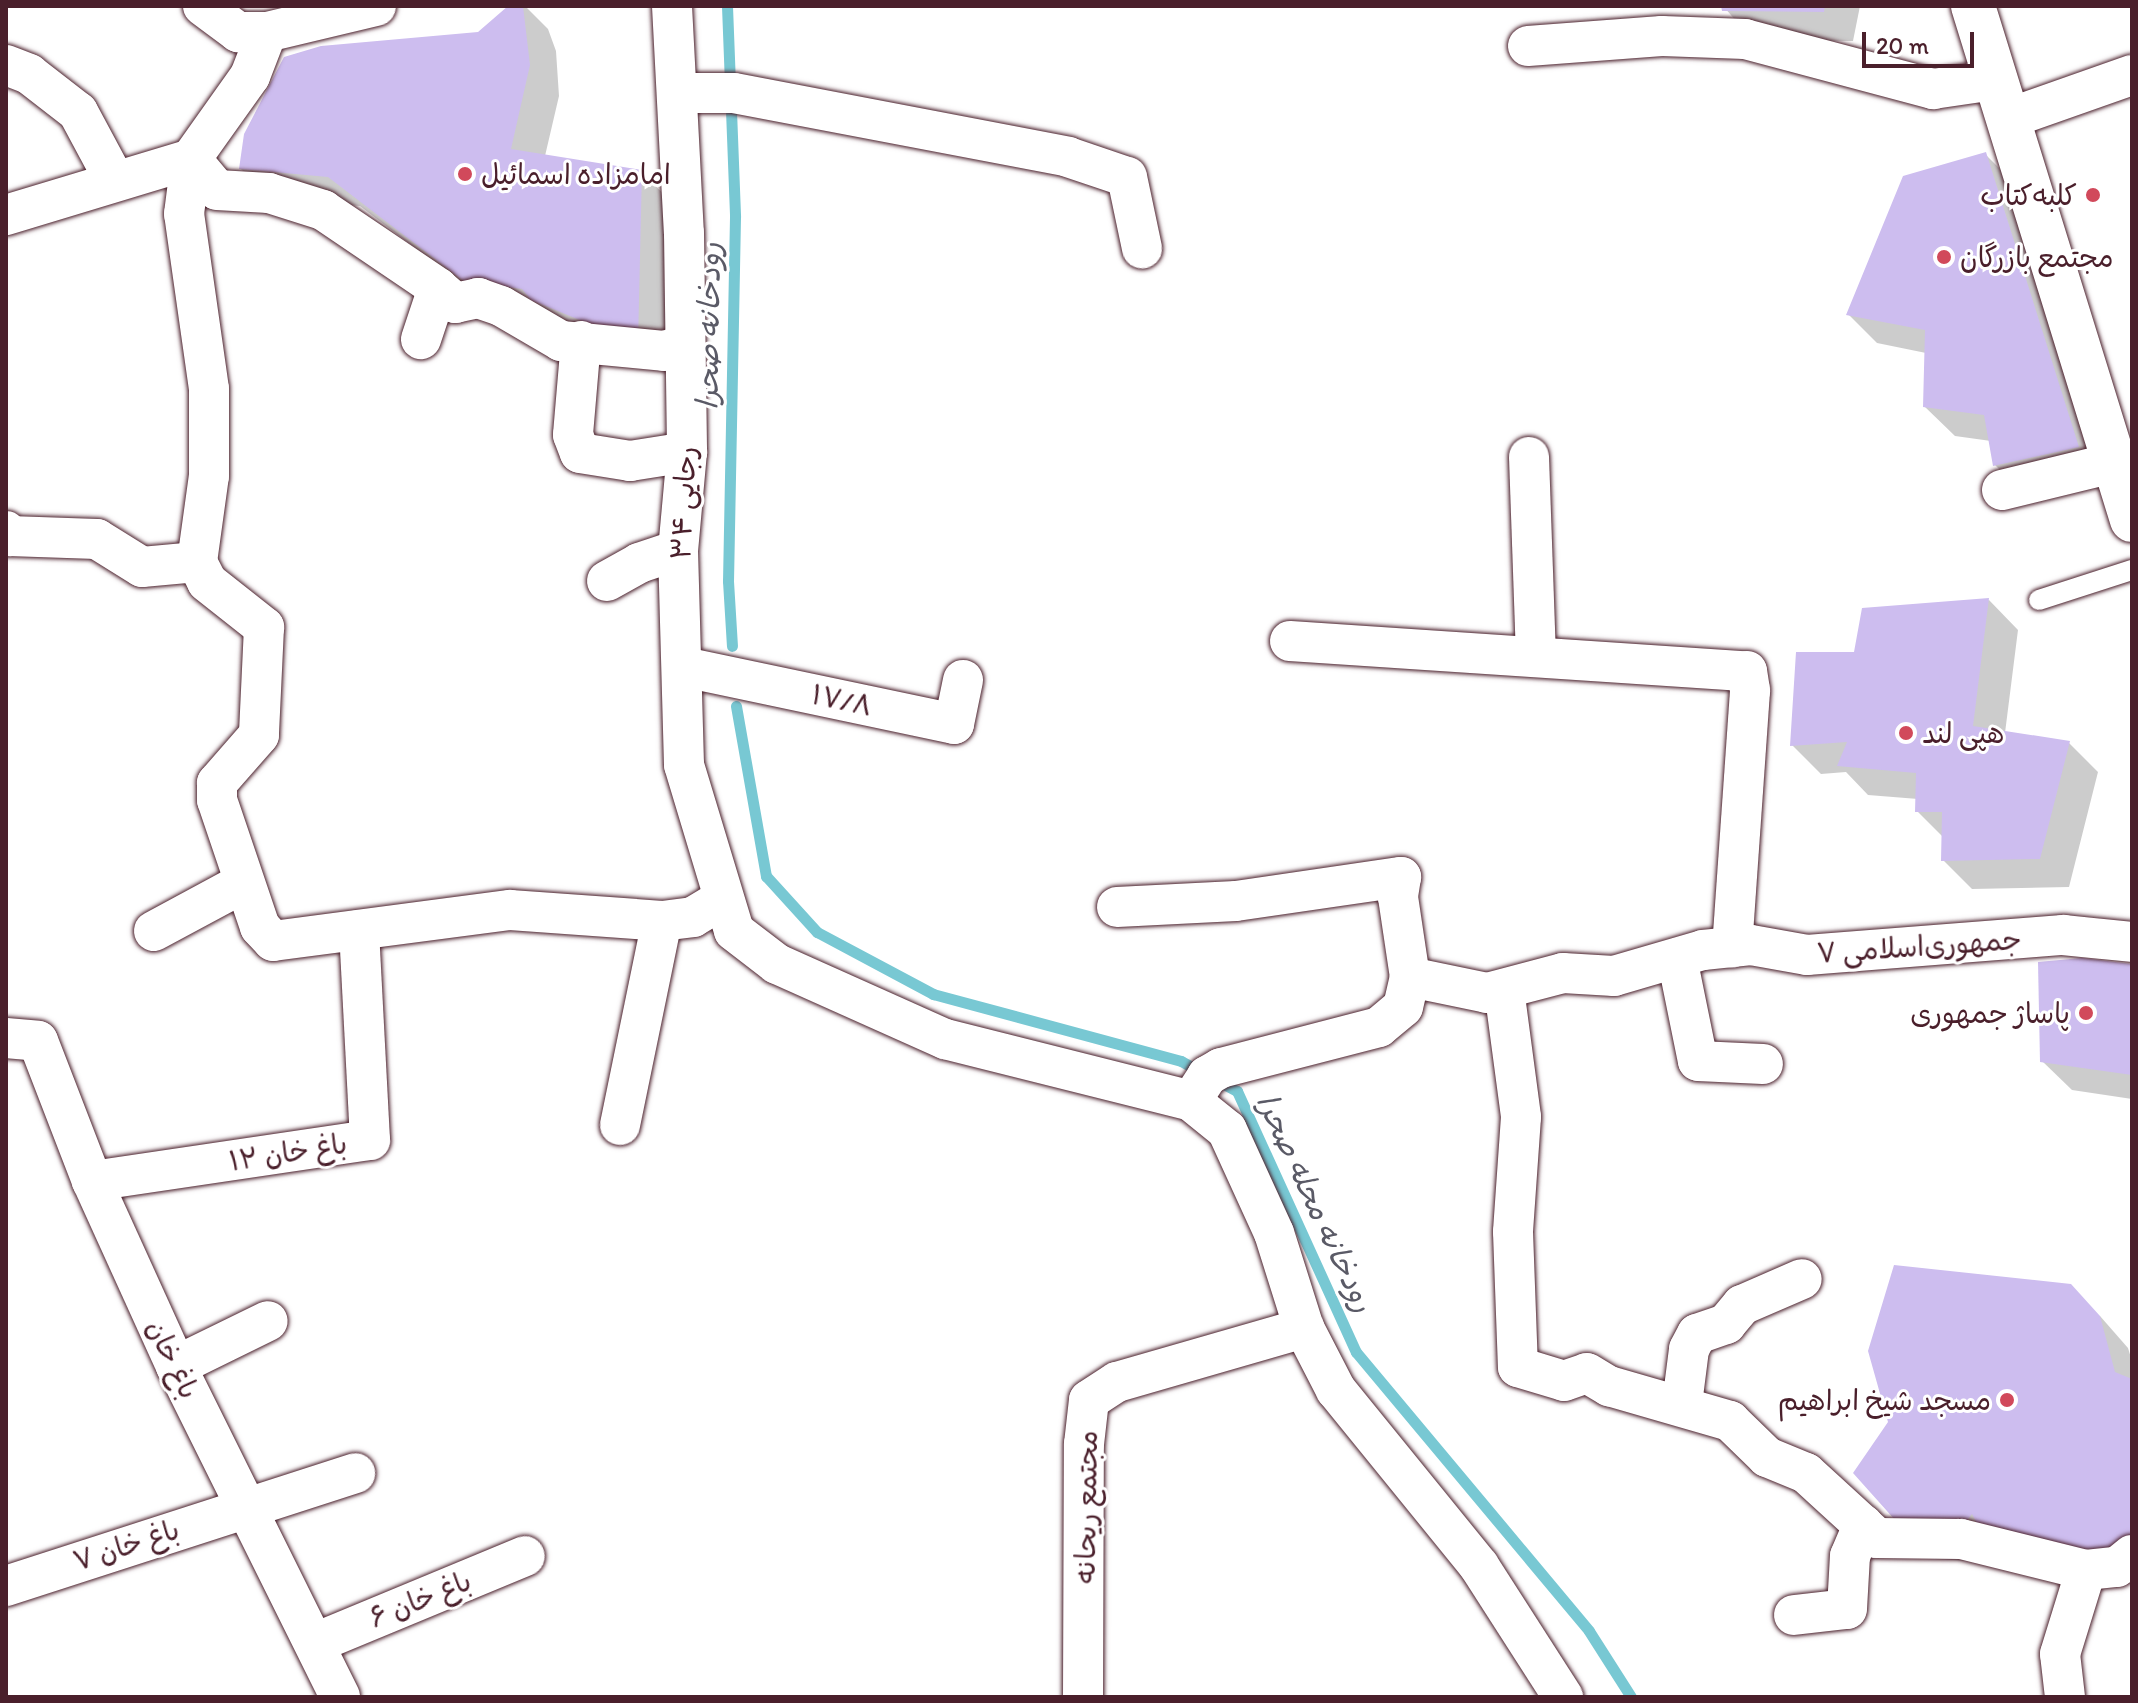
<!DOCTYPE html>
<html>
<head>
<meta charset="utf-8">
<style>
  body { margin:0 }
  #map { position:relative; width:2138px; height:1703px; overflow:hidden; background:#fff; font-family:Itim,"Playpen Sans Arabic",sans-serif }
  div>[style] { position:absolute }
  .shadow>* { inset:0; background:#0003 }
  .stream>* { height:11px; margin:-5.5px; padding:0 5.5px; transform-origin:5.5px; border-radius:5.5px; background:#78c8d3 }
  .building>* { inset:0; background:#cdbdef }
  .roads { filter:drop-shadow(0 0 2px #4a1f2b) drop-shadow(0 0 2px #4a1f2b) }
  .service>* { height:20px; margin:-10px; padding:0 10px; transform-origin:10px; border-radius:10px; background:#fff }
  .minor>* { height:40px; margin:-20px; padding:0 20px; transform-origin:20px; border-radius:20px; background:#fff }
  .tertiary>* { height:44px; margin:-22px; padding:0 22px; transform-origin:22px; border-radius:22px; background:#fff }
  .dots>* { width:22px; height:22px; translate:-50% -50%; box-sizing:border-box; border:4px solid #fff; border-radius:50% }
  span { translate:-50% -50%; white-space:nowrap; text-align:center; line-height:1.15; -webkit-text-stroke:6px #fff; paint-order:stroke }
  .poi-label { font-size:28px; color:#4a1f2b }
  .left { translate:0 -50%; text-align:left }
  .right { translate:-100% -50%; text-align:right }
  .street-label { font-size:28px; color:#4a1f2b }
  .water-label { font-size:30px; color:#5a5a66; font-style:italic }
  .frame { position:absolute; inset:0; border:8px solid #4a1f2b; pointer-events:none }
  .scale { position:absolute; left:1862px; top:32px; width:112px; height:36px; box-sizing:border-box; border:4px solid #4a1f2b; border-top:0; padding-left:10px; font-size:24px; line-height:28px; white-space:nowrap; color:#4a1f2b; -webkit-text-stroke:6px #fff; paint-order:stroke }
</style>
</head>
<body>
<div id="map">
  <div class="shadow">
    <div style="clip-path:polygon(511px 6px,525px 6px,548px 29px,556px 51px,559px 96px,545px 156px,641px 172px,671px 201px,666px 372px,562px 329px,497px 310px,360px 206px,270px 198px,241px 169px,479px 34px)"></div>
    <div style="clip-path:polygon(1723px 6px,1860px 6px,1853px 41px,1753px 40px)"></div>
    <div style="clip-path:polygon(1986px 155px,2015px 184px,2107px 477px,2024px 494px,1995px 465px,1991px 441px,1955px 436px,1925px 407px,1926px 353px,1877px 343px,1848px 314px)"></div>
    <div style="clip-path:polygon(1989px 600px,2018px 630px,2005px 733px,2069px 743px,2098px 772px,2069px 887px,1972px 889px,1943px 860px,1943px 837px,1917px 811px,1918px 799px,1868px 795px,1846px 772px,1821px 774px,1792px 745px,1855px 654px)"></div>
    <div style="clip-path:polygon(2132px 966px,2132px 1099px,2072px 1090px,2042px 1061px)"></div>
    <div style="clip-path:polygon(2100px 1316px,2128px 1348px,2132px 1361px,2132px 1584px,2011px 1557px,1986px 1562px,1935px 1559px,1905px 1529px)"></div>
  </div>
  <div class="stream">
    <div style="left:727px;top:6px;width:211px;rotate:87.8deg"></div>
    <div style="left:735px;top:217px;width:364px;rotate:91.1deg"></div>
    <div style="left:728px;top:581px;width:65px;rotate:86.5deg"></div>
    <div style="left:736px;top:706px;width:173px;rotate:80deg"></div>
    <div style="left:766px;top:876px;width:76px;rotate:47.7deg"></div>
    <div style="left:817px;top:932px;width:132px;rotate:28.1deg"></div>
    <div style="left:933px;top:994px;width:257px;rotate:15.1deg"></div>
    <div style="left:1181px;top:1061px;width:23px;rotate:29deg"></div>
    <div style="left:1216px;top:1080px;width:24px;rotate:28deg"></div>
    <div style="left:1237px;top:1091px;width:287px;rotate:65.5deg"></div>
    <div style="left:1356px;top:1352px;width:363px;rotate:50.1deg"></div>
    <div style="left:1589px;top:1631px;width:78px;rotate:57.5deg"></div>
  </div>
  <div class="building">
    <div style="clip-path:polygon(508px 6px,523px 6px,530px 65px,511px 149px,642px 170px,638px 344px,531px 300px,522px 289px,465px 282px,328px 177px,239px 169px,244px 134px,284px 57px,321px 46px,478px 32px)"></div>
    <div style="clip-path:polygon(1721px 6px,1825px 6px,1824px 12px,1722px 11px)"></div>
    <div style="clip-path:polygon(1986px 152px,2079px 447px,1993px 466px,1984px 415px,1923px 407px,1925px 330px,1846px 315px,1903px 176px)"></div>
    <div style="clip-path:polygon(1989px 598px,1973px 726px,2070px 741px,2040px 859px,1941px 861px,1942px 812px,1915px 812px,1916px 773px,1837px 766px,1847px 742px,1790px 746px,1796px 652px,1854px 652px,1862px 608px)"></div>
    <div style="clip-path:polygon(2082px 958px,2132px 964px,2132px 1075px,2040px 1062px,2038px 962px)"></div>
    <div style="clip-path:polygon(1894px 1265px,2071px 1284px,2100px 1316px,2115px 1372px,2132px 1379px,2132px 1537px,2101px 1556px,1980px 1529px,1972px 1514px,1956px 1534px,1904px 1530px,1853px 1473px,1888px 1422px,1868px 1351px)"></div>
  </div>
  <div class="roads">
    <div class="service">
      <div style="left:2039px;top:600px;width:98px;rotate:-17.9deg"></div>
    </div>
    <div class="minor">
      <div style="left:203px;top:6px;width:44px;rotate:36.6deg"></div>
      <div style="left:238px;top:32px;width:29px"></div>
      <div style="left:672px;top:6px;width:227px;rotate:87deg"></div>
      <div style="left:684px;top:233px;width:219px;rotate:89.2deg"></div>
      <div style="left:687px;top:452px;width:98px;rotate:95.2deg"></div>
      <div style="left:678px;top:550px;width:215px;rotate:88.4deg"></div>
      <div style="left:684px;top:765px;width:173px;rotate:73.2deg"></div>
      <div style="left:734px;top:931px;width:54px;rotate:37.5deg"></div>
      <div style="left:777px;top:964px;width:184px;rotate:24.1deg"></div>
      <div style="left:945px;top:1039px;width:254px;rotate:14.1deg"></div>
      <div style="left:1191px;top:1101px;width:46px;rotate:38.9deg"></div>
      <div style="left:1227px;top:1130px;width:113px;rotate:65.5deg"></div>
      <div style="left:1274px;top:1233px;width:100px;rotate:72.5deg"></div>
      <div style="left:1304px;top:1328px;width:70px;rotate:62.7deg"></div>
      <div style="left:1336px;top:1390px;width:227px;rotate:50.9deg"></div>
      <div style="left:1479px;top:1566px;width:156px;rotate:57.3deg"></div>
      <div style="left:1528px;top:46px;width:134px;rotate:-4.3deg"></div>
      <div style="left:1662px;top:36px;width:83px;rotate:2.1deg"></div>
      <div style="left:1745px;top:39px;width:195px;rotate:14.9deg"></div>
      <div style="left:1933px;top:89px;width:62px;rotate:-8.4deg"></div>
      <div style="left:6px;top:65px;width:25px;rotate:21deg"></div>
      <div style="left:29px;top:74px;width:62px;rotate:37.8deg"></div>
      <div style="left:78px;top:112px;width:78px;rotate:61.8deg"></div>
      <div style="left:679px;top:93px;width:55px"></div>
      <div style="left:734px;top:93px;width:340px;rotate:10.8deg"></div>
      <div style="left:1068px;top:157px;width:62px;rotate:18.7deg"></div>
      <div style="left:1127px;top:177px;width:73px;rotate:78.1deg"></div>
      <div style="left:2007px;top:119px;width:133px;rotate:-19.4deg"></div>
      <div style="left:191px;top:159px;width:40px;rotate:50deg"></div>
      <div style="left:217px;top:190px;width:52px;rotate:3.3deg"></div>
      <div style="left:269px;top:193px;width:57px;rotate:17.5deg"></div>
      <div style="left:323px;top:210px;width:139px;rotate:34.1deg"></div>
      <div style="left:438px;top:288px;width:54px;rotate:108.4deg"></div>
      <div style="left:6px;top:215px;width:193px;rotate:-16.8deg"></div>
      <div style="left:191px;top:159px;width:102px;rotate:-54.6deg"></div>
      <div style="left:250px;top:76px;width:47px;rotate:-68.9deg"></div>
      <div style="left:267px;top:32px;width:112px;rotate:-13.4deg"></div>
      <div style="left:438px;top:288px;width:23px;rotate:41deg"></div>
      <div style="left:455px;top:303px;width:24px;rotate:-12deg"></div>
      <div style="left:478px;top:298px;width:24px;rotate:19deg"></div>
      <div style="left:501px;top:306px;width:69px;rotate:30.3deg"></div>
      <div style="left:561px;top:341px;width:103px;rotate:5.5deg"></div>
      <div style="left:664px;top:351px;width:22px;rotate:-16deg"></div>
      <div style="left:581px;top:341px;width:94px;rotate:94.9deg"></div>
      <div style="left:573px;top:435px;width:19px;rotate:69deg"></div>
      <div style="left:580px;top:453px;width:51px;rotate:9.1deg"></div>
      <div style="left:630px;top:461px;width:58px;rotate:-9deg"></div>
      <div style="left:1529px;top:457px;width:200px;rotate:88deg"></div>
      <div style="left:2002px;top:490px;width:114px;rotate:-13.7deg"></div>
      <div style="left:6px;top:531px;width:6px;rotate:59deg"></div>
      <div style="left:9px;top:536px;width:88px;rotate:2deg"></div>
      <div style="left:97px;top:539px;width:53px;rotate:31.9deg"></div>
      <div style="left:142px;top:567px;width:55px;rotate:-5.2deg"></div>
      <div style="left:197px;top:562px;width:87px;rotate:-82.1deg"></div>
      <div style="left:209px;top:476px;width:87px;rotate:-90deg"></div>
      <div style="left:209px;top:389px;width:177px;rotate:-98.1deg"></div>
      <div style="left:184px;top:214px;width:55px;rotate:-82.7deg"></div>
      <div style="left:197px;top:562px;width:22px;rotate:63deg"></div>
      <div style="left:207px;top:582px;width:73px;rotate:38.3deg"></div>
      <div style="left:264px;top:627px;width:108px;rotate:92.7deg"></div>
      <div style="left:259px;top:735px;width:64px;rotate:131.2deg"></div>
      <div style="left:217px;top:783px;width:17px;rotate:90deg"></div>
      <div style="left:217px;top:800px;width:134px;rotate:71.3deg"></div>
      <div style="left:260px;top:927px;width:19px;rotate:47deg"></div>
      <div style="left:273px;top:941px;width:239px;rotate:-7.5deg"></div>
      <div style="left:510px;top:910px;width:152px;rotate:4.1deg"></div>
      <div style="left:662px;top:921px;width:31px;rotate:-7deg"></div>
      <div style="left:693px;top:917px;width:35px;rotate:-31deg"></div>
      <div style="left:607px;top:581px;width:37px;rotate:-29deg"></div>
      <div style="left:639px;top:563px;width:41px;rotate:-18.4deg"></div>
      <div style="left:1290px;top:641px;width:458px;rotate:3.8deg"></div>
      <div style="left:1747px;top:671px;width:20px;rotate:81deg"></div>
      <div style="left:1750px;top:691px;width:257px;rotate:94deg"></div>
      <div style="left:684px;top:667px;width:276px;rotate:11.9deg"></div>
      <div style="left:954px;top:724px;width:45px;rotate:-78.4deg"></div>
      <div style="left:1117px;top:907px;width:119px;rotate:-2.9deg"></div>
      <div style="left:1236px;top:901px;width:167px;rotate:-8.3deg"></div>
      <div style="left:1401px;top:877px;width:20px;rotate:99deg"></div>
      <div style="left:1398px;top:897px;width:81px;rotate:81.5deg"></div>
      <div style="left:154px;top:931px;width:101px;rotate:-28.3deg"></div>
      <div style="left:1677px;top:958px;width:105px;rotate:78.5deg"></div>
      <div style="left:1698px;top:1061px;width:65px;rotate:2.6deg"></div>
      <div style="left:1504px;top:989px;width:129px;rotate:82.4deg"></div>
      <div style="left:1521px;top:1117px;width:115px;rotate:94deg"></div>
      <div style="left:1513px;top:1232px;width:135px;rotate:87.9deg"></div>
      <div style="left:1518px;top:1367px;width:48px;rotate:16.9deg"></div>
      <div style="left:1564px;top:1381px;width:24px;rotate:-19deg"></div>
      <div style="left:1587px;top:1373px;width:26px;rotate:31deg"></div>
      <div style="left:1609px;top:1386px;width:126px;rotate:16.1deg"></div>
      <div style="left:1730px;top:1421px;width:52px;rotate:44.2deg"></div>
      <div style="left:1767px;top:1457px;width:42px;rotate:22.3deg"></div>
      <div style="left:1806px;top:1473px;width:96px;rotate:42.5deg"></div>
      <div style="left:1877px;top:1538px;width:84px;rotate:0.7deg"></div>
      <div style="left:1961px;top:1539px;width:129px;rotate:13.9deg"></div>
      <div style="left:6px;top:1038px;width:32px;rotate:5deg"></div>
      <div style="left:38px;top:1041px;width:150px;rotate:68.9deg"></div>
      <div style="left:92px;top:1181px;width:203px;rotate:65.6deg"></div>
      <div style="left:176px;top:1366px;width:369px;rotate:63.6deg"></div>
      <div style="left:1191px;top:1101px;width:30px;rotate:-57deg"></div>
      <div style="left:1207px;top:1076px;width:16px;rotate:-30deg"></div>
      <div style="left:1221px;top:1068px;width:163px;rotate:-14.5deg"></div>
      <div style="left:1379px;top:1027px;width:31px;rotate:-40deg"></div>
      <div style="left:1403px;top:1007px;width:31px;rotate:-77deg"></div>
      <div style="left:1410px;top:977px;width:79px;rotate:11.7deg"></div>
      <div style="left:1487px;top:993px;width:79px;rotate:-14.7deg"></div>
      <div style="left:1563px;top:973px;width:51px;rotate:3.4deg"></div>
      <div style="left:1614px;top:976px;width:93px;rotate:-16.3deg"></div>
      <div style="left:1703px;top:950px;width:48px;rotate:-5.9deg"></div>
      <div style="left:1751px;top:945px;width:57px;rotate:10.1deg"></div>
      <div style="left:1807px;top:955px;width:257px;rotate:-4.5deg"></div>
      <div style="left:2063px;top:935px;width:69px;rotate:5.8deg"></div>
      <div style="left:620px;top:1125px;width:208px;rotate:-78.4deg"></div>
      <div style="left:92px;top:1181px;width:281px;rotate:-8.4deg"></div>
      <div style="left:370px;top:1140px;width:210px;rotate:-93deg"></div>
      <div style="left:176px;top:1366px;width:102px;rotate:-26.1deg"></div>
      <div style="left:1682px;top:1404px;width:55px;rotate:-82.7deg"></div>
      <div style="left:1689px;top:1349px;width:17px;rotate:-62deg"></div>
      <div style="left:1697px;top:1334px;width:31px;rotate:-19deg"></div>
      <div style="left:1726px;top:1324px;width:25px;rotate:-50deg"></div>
      <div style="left:1742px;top:1305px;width:65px;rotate:-23.4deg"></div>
      <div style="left:6px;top:1586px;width:367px;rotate:-17.9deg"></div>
      <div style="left:1794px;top:1615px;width:53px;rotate:-6.5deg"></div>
      <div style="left:1847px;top:1609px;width:53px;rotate:-86.8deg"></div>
      <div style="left:1850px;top:1556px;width:34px;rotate:-67deg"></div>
      <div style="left:315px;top:1643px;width:227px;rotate:-22.5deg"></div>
      <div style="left:1083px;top:1697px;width:253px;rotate:-89.8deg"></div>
      <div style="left:1084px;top:1444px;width:44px;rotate:-83.5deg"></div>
      <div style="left:1089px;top:1400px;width:33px;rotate:-33deg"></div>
      <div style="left:1117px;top:1382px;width:195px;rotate:-16.1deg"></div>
      <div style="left:2065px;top:1697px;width:43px;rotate:-96.6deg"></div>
      <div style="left:2060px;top:1654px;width:88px;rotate:-72.8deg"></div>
      <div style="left:2086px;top:1570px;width:31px;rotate:-6deg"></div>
      <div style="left:2117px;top:1567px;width:19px;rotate:-39deg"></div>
    </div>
    <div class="tertiary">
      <div style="left:1973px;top:6px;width:538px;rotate:72.81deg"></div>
    </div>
  </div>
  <div class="dots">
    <div style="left:465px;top:174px;background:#d1495b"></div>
    <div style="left:2093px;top:195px;background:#d1495b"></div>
    <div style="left:1944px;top:257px;background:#d1495b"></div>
    <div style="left:1906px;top:733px;background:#d1495b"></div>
    <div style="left:2086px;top:1013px;background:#d1495b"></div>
    <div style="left:2007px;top:1400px;background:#d1495b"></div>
  </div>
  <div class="poi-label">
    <span class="left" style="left:481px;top:174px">امامزاده اسمائیل</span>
    <span class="right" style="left:2077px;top:195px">کلبه‌کتاب</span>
    <span class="left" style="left:1960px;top:257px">مجتمع بازرگان</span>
    <span class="left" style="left:1922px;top:733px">هپی لند</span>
    <span class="right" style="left:2070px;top:1013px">پاساژ جمهوری</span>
    <span class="right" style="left:1991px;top:1400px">مسجد شیخ ابراهیم</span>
  </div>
  <div class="street-label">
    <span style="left:683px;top:503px;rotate:-87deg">رجایی ۳۴</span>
    <span style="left:842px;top:700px;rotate:12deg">۱۷/۸</span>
    <span style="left:1919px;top:946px;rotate:-4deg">جمهوری‌اسلامی ۷</span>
    <span style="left:288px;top:1152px;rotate:-9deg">باغ خان ۱۲</span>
    <span style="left:173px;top:1359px;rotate:64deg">باغ خان</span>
    <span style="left:1086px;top:1507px;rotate:-89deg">مجتمع ریحانه</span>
    <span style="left:126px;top:1545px;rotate:-18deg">باغ خان ۷</span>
    <span style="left:420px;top:1599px;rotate:-22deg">باغ خان ۶</span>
  </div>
  <div class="water-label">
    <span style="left:709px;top:326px;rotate:-89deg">رودخانه صحرا</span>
    <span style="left:1315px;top:1203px;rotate:65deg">رودخانه محله صحرا</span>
  </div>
  <div class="frame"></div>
  <div class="scale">20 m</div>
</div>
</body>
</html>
